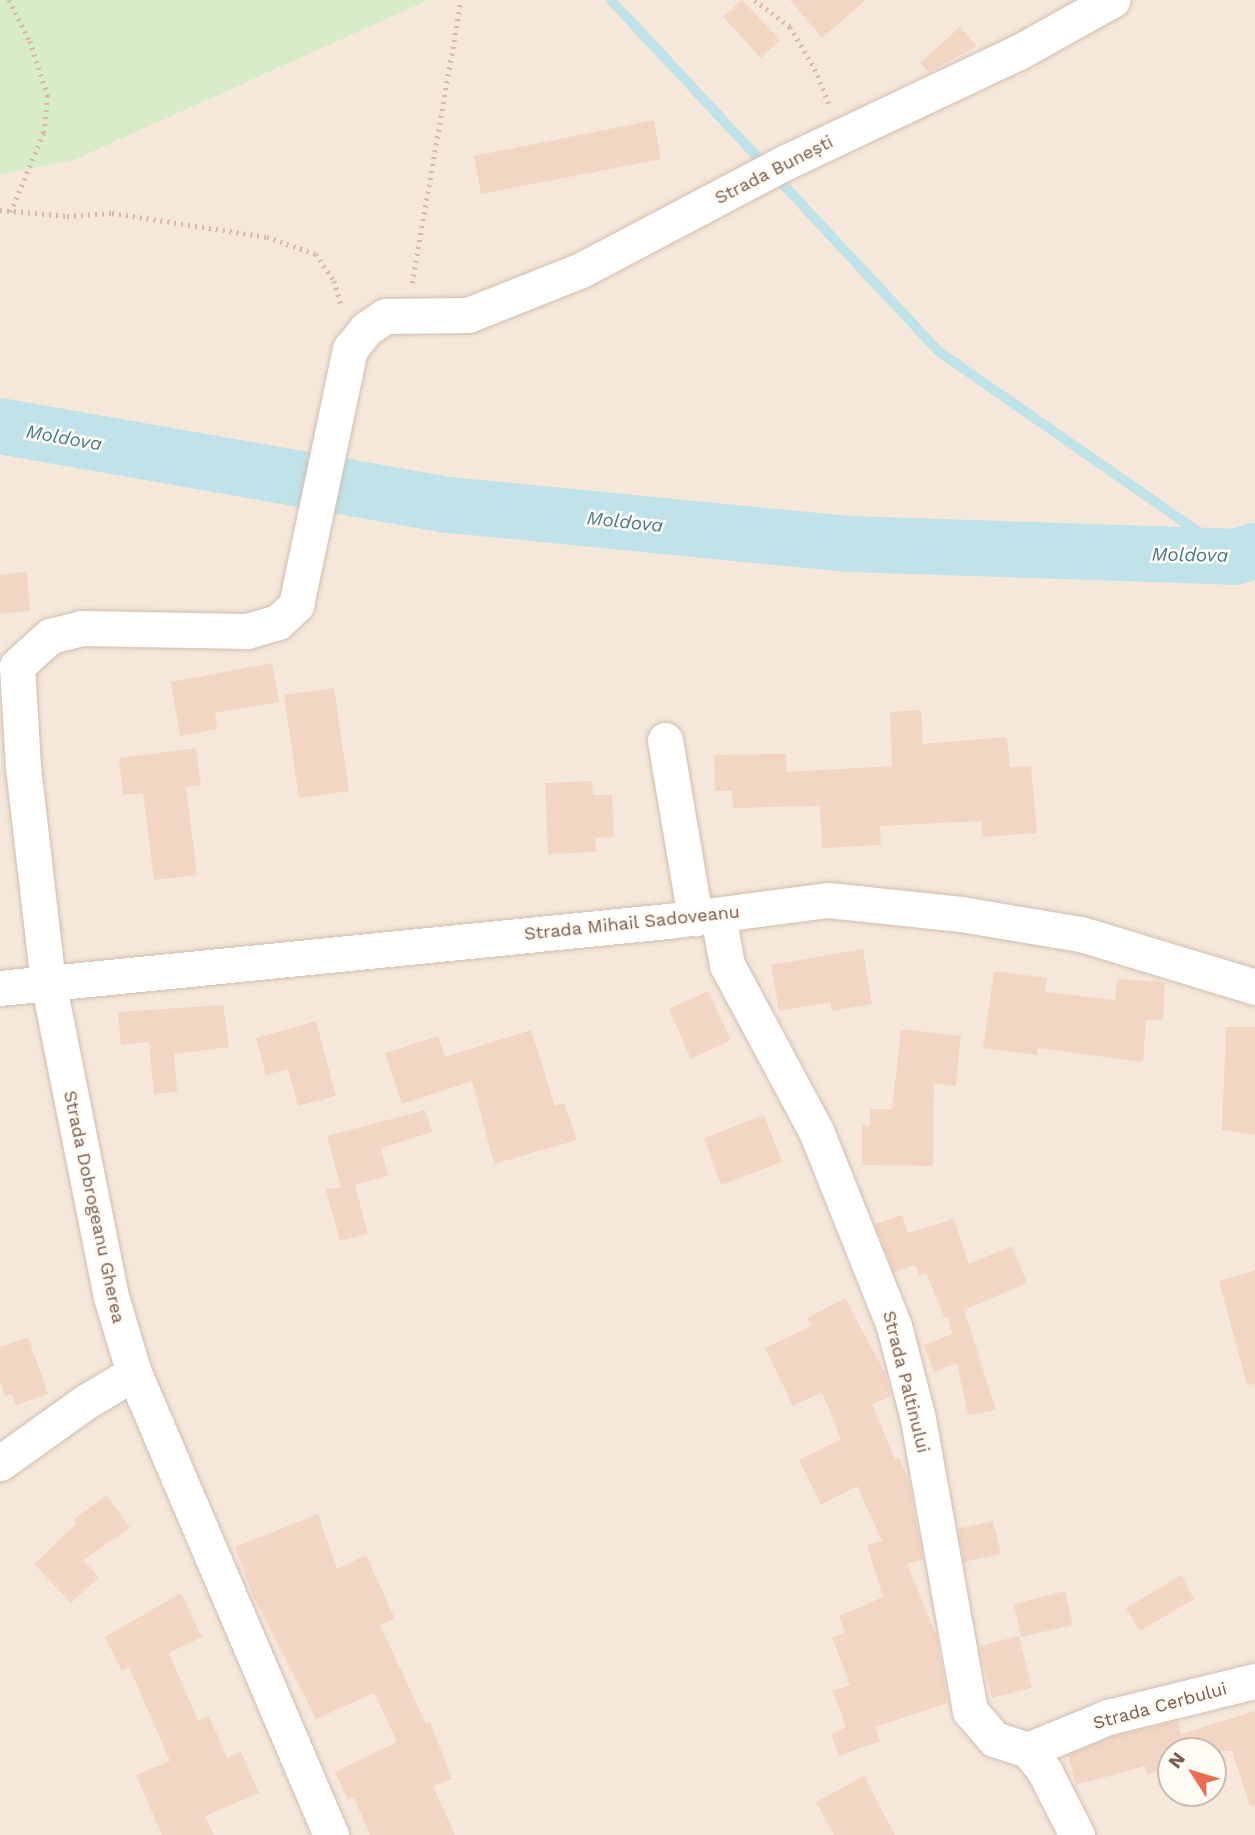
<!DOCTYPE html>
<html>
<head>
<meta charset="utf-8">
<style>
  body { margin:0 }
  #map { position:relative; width:1255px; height:1835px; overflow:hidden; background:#fdf6ec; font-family:"Work Sans",sans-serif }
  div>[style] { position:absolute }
  .residential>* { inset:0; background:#f5e8da }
  .green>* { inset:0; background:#d8ecc9 }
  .stream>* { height:10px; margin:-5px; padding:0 5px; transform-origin:5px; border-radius:5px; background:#bfe3e8 }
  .river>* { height:56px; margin:-28px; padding:0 28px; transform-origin:28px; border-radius:28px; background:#bfe3e8 }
  .building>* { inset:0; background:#f3d5c3 }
  .path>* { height:4.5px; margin-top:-2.25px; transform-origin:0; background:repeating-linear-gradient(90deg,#d9b8a5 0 2px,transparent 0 7px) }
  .roads { filter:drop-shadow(0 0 2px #d1beb0) drop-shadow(0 0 2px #d1beb0) }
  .minor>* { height:35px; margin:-17.5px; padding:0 17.5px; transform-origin:17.5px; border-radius:17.5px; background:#fff }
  span { translate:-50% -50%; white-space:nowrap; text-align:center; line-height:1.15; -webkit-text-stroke:5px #fffaf3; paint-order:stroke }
  .street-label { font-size:18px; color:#7a5c4d }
  .water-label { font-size:19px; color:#437c86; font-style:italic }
  .north { position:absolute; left:1157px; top:1737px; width:70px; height:70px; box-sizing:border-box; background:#fffaf3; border:2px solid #cabbb1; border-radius:50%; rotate:307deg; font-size:19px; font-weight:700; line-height:28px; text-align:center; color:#7a5c4d }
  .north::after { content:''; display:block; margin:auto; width:24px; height:32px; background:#e76f51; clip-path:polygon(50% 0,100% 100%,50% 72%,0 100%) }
</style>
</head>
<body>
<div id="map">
  <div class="residential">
    <div style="clip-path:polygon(evenodd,429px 0,1255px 0,1255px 1835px,0 1835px,0 175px,74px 160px,429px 0,1171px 1751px,1213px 1751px,1213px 1793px,1171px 1793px,1171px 1751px)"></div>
  </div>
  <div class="green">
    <div style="clip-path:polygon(0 0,429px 0,74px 160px,0 175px)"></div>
  </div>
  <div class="stream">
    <div style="left:611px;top:0;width:480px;rotate:47deg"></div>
    <div style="left:938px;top:351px;width:361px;rotate:34.8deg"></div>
  </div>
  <div class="river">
    <div style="left:0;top:426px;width:457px;rotate:10deg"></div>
    <div style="left:450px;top:505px;width:402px;rotate:5.6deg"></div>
    <div style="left:850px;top:544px;width:384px;rotate:1.9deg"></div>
    <div style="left:1234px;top:557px;width:22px;rotate:-16deg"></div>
  </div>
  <div class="building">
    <div style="clip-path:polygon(742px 0,780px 40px,761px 58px,723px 17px)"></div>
    <div style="clip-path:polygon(790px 0,866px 0,822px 38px)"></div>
    <div style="clip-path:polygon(960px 27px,977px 46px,929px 72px,920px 63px)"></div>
    <div style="clip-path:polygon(654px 120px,661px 159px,481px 194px,474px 156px)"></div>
    <div style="clip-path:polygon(27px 572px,30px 611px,0 614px,0 575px)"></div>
    <div style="clip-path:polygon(272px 663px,279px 702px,215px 713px,217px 729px,180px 736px,171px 682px)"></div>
    <div style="clip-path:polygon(334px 688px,349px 791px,299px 798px,284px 695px)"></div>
    <div style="clip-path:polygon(921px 710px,923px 744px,1007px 737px,1010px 767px,1031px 766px,1037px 833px,982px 837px,981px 821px,880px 826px,881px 845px,822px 848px,820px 806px,733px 808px,732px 791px,715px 791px,714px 755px,786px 754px,787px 772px,892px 766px,890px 712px)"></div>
    <div style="clip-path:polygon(196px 748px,201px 785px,186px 787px,197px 875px,154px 880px,143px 793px,123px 795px,119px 758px)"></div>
    <div style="clip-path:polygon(592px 781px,593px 795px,612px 795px,614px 837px,595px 838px,596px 852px,548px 854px,545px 783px)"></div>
    <div style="clip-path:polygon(863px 949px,872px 1004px,832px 1011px,830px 1002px,779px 1011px,771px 965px)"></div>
    <div style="clip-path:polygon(994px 971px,1047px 978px,1045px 992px,1115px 1000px,1117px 979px,1165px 982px,1163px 1020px,1146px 1020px,1143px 1062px,1038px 1048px,1037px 1055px,983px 1048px)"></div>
    <div style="clip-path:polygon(708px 991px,731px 1040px,691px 1059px,669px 1009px)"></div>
    <div style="clip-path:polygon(223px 1005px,229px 1047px,174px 1054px,177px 1092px,154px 1094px,149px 1042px,121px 1045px,118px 1012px)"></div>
    <div style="clip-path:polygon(316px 1021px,336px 1096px,298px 1106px,288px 1069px,266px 1075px,256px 1038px)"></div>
    <div style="clip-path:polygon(1226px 1027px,1255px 1027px,1255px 1135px,1222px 1130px)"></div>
    <div style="clip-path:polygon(901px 1029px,961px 1036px,956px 1086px,934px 1083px,933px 1166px,862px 1165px,862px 1125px,870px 1126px,870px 1109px,892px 1109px)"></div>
    <div style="clip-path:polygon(531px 1030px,555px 1106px,564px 1103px,577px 1140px,494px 1164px,472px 1081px,402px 1104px,385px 1053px,438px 1036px,445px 1057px)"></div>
    <div style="clip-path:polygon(425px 1110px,432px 1132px,381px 1148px,388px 1176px,355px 1185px,368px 1234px,340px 1241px,326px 1190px,341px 1187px,327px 1136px)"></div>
    <div style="clip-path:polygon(764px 1115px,782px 1162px,721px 1185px,704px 1138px)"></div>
    <div style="clip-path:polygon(902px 1215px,908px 1233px,954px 1219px,969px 1264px,1012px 1246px,1027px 1283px,964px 1310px,996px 1410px,968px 1415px,957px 1363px,934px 1372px,924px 1345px,952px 1334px,948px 1317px,945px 1318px,926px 1273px,919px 1275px,915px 1265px,894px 1272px,875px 1224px)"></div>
    <div style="clip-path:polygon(1255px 1270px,1255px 1384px,1247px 1385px,1219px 1281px)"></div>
    <div style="clip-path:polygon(845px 1298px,885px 1373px,891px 1396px,872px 1404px,895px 1459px,899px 1457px,908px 1478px,923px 1559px,907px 1564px,936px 1635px,948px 1703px,875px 1727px,880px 1741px,839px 1756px,831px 1734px,846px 1727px,833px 1691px,850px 1685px,832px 1637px,845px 1633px,839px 1616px,883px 1597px,867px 1545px,882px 1541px,857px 1486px,821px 1505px,799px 1460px,841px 1439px,822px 1392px,793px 1406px,765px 1348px,811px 1326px,807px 1318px)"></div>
    <div style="clip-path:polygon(28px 1337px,48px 1394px,16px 1405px,12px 1394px,5px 1396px,0 1381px,0 1347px)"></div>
    <div style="clip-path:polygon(107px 1495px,130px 1528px,83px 1560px,99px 1577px,71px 1603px,34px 1564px,77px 1523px,74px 1519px)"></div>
    <div style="clip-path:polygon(318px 1514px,337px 1569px,366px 1555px,395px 1619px,380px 1625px,426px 1724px,430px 1722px,452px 1779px,433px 1786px,455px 1835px,370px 1835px,354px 1798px,348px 1800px,335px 1772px,397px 1742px,374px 1693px,316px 1719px,254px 1598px,235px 1547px)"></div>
    <div style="clip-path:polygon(993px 1521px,1001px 1554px,964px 1562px,958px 1529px)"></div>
    <div style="clip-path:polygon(1181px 1575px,1194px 1599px,1140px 1631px,1126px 1608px)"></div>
    <div style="clip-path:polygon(1065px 1591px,1073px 1625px,1021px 1637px,1014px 1604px)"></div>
    <div style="clip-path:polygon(181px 1593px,202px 1637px,169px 1653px,198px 1721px,209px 1716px,227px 1758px,241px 1752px,259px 1793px,205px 1816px,214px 1835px,162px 1835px,136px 1775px,170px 1761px,129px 1667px,122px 1671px,105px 1637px)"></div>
    <div style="clip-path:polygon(1019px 1636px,1032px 1688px,992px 1698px,979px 1646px)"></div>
    <div style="clip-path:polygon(1255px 1711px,1255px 1805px,1250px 1806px,1232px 1751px,1171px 1751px,1171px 1767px,1147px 1774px,1145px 1766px,1076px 1785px,1068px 1755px,1114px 1736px,1178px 1721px,1181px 1734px)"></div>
    <div style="clip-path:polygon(864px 1776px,895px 1835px,834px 1835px,816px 1802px)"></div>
  </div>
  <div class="path">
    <div style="left:9px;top:0;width:46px;rotate:62.9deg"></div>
    <div style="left:30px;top:41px;width:58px;rotate:71.9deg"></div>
    <div style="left:48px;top:96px;width:37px;rotate:96deg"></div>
    <div style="left:44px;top:133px;width:86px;rotate:112.7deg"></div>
    <div style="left:755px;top:0;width:44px;rotate:37.6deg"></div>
    <div style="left:790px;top:27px;width:49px;rotate:59.2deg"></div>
    <div style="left:815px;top:69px;width:40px;rotate:68deg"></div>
    <div style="left:0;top:210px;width:67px;rotate:5.1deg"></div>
    <div style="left:67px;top:216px;width:45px;rotate:-3.8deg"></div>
    <div style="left:112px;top:213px;width:157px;rotate:8.8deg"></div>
    <div style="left:267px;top:237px;width:52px;rotate:19.1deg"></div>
    <div style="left:316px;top:254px;width:32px;rotate:56deg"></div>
    <div style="left:334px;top:281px;width:27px;rotate:73deg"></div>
    <div style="left:412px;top:283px;width:287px;rotate:-80.2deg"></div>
  </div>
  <div class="roads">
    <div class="minor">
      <div style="left:665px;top:740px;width:181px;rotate:80.4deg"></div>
      <div style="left:718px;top:915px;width:51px;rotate:79.8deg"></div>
      <div style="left:727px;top:965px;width:188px;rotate:61.8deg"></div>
      <div style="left:816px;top:1131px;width:210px;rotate:68.2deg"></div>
      <div style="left:894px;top:1326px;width:96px;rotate:75.5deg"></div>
      <div style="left:918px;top:1419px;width:297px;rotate:79.9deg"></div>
      <div style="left:970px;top:1711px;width:37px;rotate:49deg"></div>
      <div style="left:994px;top:1739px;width:36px;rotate:18deg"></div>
      <div style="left:1028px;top:1750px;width:28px;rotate:52deg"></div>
      <div style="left:1045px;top:1772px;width:71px;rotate:63.1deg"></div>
      <div style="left:0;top:988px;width:671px;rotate:-5.73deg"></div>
      <div style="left:668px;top:921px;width:161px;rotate:-7.5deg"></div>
      <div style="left:828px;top:900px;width:134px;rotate:6deg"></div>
      <div style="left:961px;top:914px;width:122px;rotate:9.5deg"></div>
      <div style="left:1081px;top:934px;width:182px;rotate:16.9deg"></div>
      <div style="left:0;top:1463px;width:107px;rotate:-35.5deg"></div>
      <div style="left:87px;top:1401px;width:55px;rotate:-30.8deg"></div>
      <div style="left:1028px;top:1750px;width:87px;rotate:-22.4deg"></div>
      <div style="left:1108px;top:1717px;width:151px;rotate:-13.8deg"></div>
      <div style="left:331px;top:1835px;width:502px;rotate:-113.09deg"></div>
      <div style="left:134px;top:1373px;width:79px;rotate:-106.8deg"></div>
      <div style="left:111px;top:1297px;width:320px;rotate:-101.3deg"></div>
      <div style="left:48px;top:983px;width:217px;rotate:-96.6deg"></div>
      <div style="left:23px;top:767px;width:101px;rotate:-93.4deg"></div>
      <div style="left:17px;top:666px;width:45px;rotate:-42.3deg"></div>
      <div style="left:50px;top:636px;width:32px;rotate:-14deg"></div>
      <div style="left:81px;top:628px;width:166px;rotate:1deg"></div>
      <div style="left:247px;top:631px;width:32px;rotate:-16deg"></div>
      <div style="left:278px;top:622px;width:25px;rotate:-43deg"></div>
      <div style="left:296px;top:605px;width:262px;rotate:-78.1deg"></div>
      <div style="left:350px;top:349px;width:26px;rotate:-51deg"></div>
      <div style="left:366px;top:329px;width:23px;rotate:-34deg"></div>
      <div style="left:385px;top:316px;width:83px;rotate:-0.7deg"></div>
      <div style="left:468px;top:315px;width:122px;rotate:-21.7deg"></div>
      <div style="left:581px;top:270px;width:232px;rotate:-27.8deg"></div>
      <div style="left:786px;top:162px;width:258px;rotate:-25.3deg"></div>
      <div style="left:1019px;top:52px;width:107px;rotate:-29.2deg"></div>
    </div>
  </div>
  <div class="street-label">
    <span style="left:774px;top:170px;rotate:-27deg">Strada Bunești</span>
    <span style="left:632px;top:923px;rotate:-6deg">Strada Mihail Sadoveanu</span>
    <span style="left:94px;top:1207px;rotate:78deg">Strada Dobrogeanu Gherea</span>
    <span style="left:906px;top:1382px;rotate:76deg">Strada Paltinului</span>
    <span style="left:1160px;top:1706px;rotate:-15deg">Strada Cerbului</span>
  </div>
  <div class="water-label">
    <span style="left:64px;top:438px;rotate:10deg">Moldova</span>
    <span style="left:625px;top:522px;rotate:6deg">Moldova</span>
    <span style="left:1190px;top:555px;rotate:1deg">Moldova</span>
  </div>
  <div class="north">N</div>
</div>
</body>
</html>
